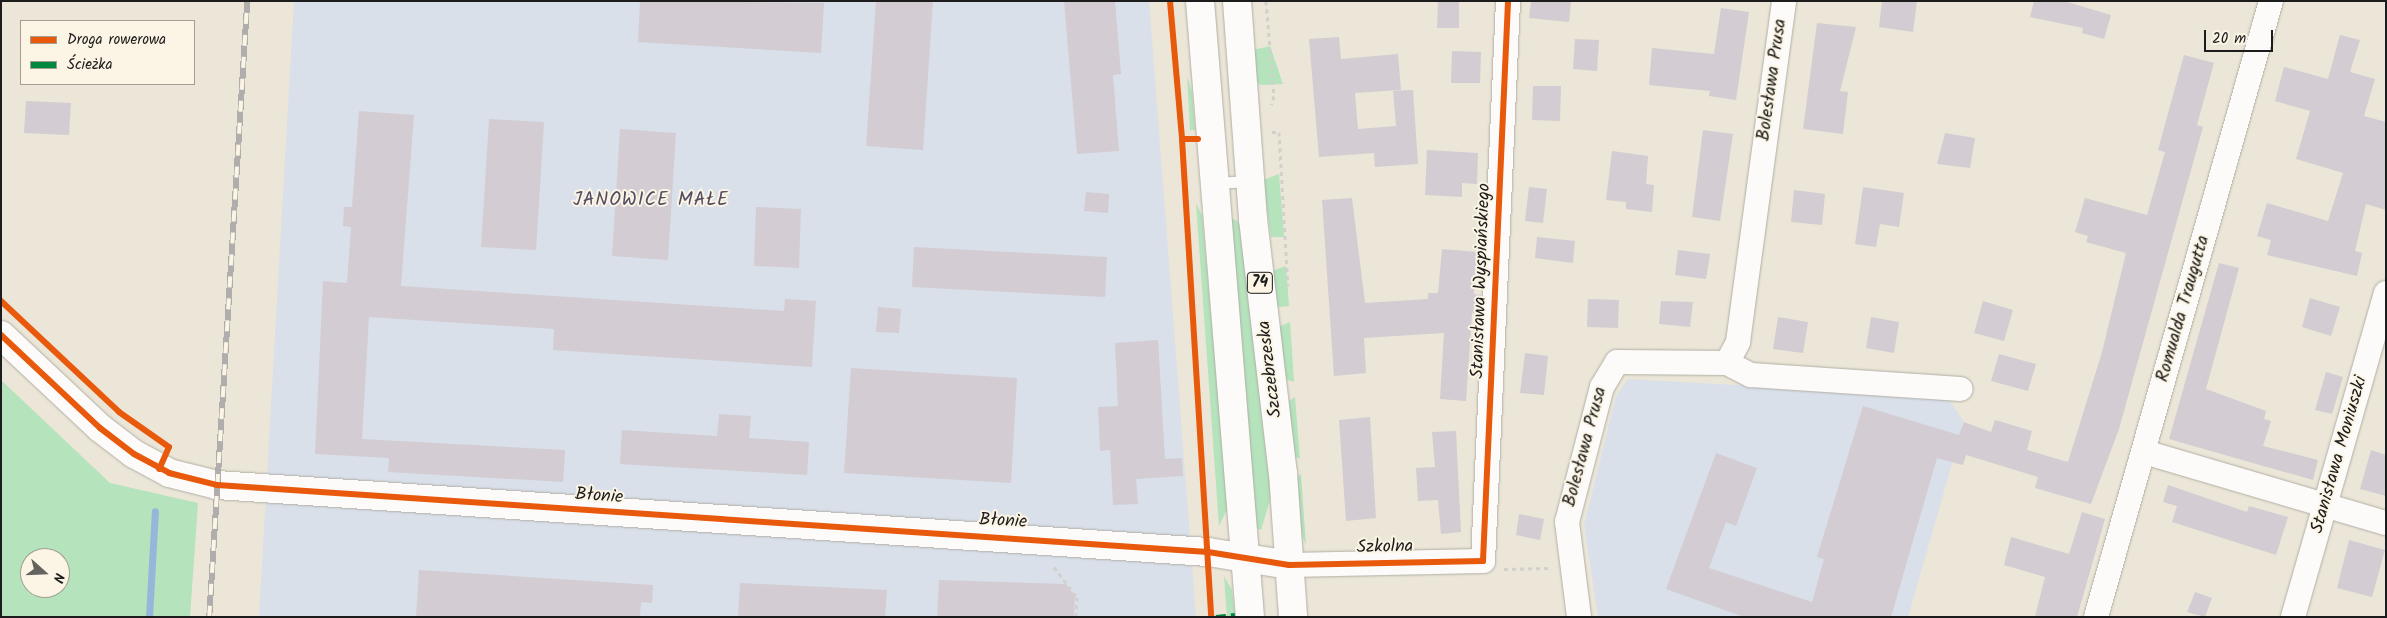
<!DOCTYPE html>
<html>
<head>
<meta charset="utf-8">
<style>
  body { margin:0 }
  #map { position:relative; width:2387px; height:618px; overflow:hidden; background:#ebe6d7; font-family:Kalam,sans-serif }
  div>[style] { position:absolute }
  .built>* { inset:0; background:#d9e0ea }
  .green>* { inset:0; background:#b4e3bc }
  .stream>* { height:7px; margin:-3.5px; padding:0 3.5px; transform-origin:3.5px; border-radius:3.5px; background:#96b6da }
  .building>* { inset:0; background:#d3ccd2 }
  .path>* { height:3px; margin-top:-1.5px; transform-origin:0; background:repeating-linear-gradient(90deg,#d2d0cc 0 4px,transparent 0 8px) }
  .roads { filter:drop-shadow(0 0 1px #b1aea5) drop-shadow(0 0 1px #b1aea5) }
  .lane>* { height:11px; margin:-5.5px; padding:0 5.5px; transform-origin:5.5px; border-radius:5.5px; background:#fcfbf9 }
  .street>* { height:24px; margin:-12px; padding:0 12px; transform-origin:12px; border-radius:12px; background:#fcfbf9 }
  .secondary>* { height:28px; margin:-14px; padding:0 14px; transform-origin:14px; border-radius:14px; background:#fcfbf9 }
  .primary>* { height:28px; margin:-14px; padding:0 14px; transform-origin:14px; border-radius:14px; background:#fcfbf9 }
  .rail>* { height:5.5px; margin-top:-2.75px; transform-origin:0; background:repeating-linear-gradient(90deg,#fcf5e5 0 11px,#afaeac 0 22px); box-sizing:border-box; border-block:1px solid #afaeac }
  .quiet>* { height:5px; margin-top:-2.5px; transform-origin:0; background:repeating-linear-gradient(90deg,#00873e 0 10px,transparent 0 15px) }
  .cycleway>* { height:6px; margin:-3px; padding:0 3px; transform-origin:3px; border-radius:3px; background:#e8590c }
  span { translate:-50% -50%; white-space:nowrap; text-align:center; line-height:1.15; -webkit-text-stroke:4px #fcf5e5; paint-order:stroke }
  .shield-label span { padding:1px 4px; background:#fcf5e5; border:1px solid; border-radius:4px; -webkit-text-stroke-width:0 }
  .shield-label { font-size:16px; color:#1c1c1c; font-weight:700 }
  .street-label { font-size:18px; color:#1c1c1c }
  .neighbourhood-label { font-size:19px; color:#534b61; letter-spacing:1px }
  .frame { position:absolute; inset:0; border:2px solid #1c1c1c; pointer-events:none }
  .legend { position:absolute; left:20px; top:20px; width:175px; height:65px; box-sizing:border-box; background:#fcf5e5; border:1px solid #a29e95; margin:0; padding:6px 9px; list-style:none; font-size:15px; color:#1c1c1c }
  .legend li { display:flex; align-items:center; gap:10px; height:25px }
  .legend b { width:25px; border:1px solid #a29e95 }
  .north { position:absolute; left:20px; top:548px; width:50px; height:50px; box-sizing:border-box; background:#fcf5e5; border:1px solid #a29e95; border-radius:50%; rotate:110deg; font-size:14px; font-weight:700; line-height:20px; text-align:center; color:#1c1c1c }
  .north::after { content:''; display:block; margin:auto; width:18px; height:22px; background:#64635d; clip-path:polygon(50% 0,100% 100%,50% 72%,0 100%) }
  .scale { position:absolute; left:2204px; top:30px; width:69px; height:22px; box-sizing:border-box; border:2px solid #1c1c1c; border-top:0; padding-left:6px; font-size:15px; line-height:18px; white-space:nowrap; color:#1c1c1c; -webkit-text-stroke:4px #fcf5e5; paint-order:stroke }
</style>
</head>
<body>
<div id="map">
  <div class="built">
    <div style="clip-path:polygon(294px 1px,1149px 1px,1196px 617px,259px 617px)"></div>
    <div style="clip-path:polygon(1628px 379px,1947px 397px,1964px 422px,1908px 617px,1598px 617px,1584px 525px,1616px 396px)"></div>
  </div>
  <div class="green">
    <div style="clip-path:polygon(1270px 46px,1283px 84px,1261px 85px,1256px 82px,1253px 50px)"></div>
    <div style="clip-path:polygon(1187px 76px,1192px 92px,1195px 130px,1190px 130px)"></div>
    <div style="clip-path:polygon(1279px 174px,1284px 237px,1271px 237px,1263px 180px)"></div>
    <div style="clip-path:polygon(1196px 203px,1202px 215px,1228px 507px,1219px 526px)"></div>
    <div style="clip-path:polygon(1234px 219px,1240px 223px,1271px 497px,1261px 530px,1256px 528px,1230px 220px)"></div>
    <div style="clip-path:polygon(1286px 266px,1289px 306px,1281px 307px,1276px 306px,1272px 271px)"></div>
    <div style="clip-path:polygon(1290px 322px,1294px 382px,1285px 379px,1279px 327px)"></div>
    <div style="clip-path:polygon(evenodd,1px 380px,110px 483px,198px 503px,190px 617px,1px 617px,1px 380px,30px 558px,60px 558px,60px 588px,30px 588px,30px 558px)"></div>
    <div style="clip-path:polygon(1295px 397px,1300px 459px,1295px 456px,1288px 402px)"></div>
    <div style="clip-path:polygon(1301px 474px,1306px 545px,1300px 529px,1296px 478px)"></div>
    <div style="clip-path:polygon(1224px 576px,1232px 590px,1235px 617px,1227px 617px)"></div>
  </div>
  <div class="stream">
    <div style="left:149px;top:617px;width:106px;rotate:-86.8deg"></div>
  </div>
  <div class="building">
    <div style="clip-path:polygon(640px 1px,824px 3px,821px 53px,638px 42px)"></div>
    <div style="clip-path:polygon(876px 1px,933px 1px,923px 150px,866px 146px)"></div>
    <div style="clip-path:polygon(1064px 1px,1115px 1px,1121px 74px,1113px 75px,1119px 151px,1077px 154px)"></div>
    <div style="clip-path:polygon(1438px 1px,1459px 1px,1459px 28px,1437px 28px)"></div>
    <div style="clip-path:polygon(1531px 1px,1571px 1px,1569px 22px,1529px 18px)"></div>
    <div style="clip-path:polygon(1882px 1px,1917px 1px,1913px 32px,1879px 27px)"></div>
    <div style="clip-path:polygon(2034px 1px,2064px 1px,2111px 15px,2104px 39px,2082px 33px,2083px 28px,2030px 17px)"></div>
    <div style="clip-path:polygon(1721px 8px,1749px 12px,1736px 100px,1709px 96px,1710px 91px,1649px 85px,1652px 48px,1714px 54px)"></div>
    <div style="clip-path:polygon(1817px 23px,1856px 27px,1840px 91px,1848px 92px,1843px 134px,1803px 129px)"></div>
    <div style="clip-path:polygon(2340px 35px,2360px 40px,2350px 72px,2375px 79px,2364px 116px,2386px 122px,2386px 210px,2366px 204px,2355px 251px,2362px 253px,2357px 276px,2267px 255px,2271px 240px,2257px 236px,2267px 203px,2328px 221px,2343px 173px,2296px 159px,2310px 111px,2275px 101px,2284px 67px,2328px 79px)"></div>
    <div style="clip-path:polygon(1339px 37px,1341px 59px,1398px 54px,1401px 90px,1355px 93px,1358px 129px,1396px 126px,1393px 91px,1413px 90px,1418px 164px,1375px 167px,1374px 153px,1319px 157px,1309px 39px)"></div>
    <div style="clip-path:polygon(1575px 39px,1599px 40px,1597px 71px,1573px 69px)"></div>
    <div style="clip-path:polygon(1452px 51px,1481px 52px,1480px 83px,1451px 83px)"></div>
    <div style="clip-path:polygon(2184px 55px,2214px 63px,2197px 125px,2203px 127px,2119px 429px,2091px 504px,2035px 488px,2038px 477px,1966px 455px,1963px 465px,1937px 458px,1891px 617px,1744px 617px,1666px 589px,1716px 453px,1757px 468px,1736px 526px,1726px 522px,1709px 568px,1812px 602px,1824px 559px,1817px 557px,1863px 406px,1959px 435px,1964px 422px,1991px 432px,1995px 420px,2032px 431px,2027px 450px,2068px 462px,2102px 352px,2126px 253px,2086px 242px,2088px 236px,2075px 232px,2085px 198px,2147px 215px,2165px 152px,2158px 150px)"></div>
    <div style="clip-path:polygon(1533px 86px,1561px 86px,1560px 121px,1532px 120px)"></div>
    <div style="clip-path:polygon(26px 101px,71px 103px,69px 135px,24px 133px)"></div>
    <div style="clip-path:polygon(359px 111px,414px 115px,401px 286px,784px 311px,785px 299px,816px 301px,812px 367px,553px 350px,554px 329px,369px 317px,362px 439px,565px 450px,563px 482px,388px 472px,389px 458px,315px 454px,323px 281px,347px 283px,351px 227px,343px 226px,344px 207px,352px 207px)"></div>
    <div style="clip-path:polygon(489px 119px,544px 122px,536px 250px,481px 247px)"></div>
    <div style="clip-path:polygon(620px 129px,676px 133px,668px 260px,612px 256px)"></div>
    <div style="clip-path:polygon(1703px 130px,1733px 134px,1720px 221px,1692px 217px)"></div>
    <div style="clip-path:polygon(1945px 133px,1975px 138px,1970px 168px,1937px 164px)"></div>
    <div style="clip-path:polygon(1427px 150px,1478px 153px,1477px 184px,1462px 183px,1462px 197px,1425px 195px)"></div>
    <div style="clip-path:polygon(1612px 151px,1648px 156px,1646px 184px,1654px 185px,1652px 212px,1626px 209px,1626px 202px,1606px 200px)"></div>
    <div style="clip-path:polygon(1529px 187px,1547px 189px,1543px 223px,1525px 221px)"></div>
    <div style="clip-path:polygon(1863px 187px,1904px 193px,1899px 227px,1880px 224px,1876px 247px,1855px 244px)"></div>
    <div style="clip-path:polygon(1794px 190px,1825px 194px,1822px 225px,1791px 222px)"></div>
    <div style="clip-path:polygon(1086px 192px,1109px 194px,1108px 213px,1084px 211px)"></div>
    <div style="clip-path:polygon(1352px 198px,1365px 303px,1428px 299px,1428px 293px,1438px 293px,1442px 249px,1477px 252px,1474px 294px,1481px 295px,1480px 314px,1472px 313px,1466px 401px,1440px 399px,1444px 333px,1364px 338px,1366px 373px,1334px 376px,1322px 200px)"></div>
    <div style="clip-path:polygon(756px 207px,801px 209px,799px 268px,754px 266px)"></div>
    <div style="clip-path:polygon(1537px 237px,1575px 241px,1573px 263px,1535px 258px)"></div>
    <div style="clip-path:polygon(914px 247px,1107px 257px,1105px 297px,912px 287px)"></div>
    <div style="clip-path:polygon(1678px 250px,1710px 254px,1706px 279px,1675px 275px)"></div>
    <div style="clip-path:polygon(2219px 263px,2239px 268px,2206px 389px,2266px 411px,2264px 419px,2271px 421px,2263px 446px,2318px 460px,2313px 480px,2169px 439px)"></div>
    <div style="clip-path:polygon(2310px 298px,2340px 307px,2331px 336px,2302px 327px)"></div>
    <div style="clip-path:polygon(1588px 299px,1619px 300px,1618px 328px,1587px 327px)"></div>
    <div style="clip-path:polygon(1661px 301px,1693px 302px,1690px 327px,1659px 324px)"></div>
    <div style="clip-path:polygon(1983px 301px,2013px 310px,2004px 341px,1974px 333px)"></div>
    <div style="clip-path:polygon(878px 307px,901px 309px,899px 333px,876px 332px)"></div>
    <div style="clip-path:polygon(1778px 317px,1808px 322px,1803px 353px,1773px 349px)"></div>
    <div style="clip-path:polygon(1871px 317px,1899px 322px,1894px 353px,1866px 348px)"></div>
    <div style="clip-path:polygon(1158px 340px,1165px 459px,1182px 458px,1183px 476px,1136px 479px,1138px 504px,1113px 505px,1110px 450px,1100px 451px,1098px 407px,1118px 406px,1115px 343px)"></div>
    <div style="clip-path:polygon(1525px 353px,1548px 356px,1544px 395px,1520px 393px)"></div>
    <div style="clip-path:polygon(1999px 354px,2036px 364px,2028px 391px,1991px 381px)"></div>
    <div style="clip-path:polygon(851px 368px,1017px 378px,1011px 483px,844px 473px)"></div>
    <div style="clip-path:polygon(2326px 372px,2343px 377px,2332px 414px,2315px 410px)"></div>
    <div style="clip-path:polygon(719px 414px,751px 416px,749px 438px,809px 442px,807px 475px,620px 464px,622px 430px,717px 436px)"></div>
    <div style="clip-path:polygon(1370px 417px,1376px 518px,1346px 521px,1339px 420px)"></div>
    <div style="clip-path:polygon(1456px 431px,1461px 532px,1441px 534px,1438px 500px,1418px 501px,1416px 468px,1435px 467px,1432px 432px)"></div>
    <div style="clip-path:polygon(2371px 450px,2386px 455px,2386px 496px,2360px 489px)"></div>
    <div style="clip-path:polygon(2168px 485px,2247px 512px,2249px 506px,2288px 517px,2276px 555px,2172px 522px,2177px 506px,2163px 502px)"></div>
    <div style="clip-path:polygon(2082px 512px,2105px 519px,2077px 617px,2035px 617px,2045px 577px,2004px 565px,2011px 537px,2069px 554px)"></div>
    <div style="clip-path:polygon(1519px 514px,1544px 519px,1540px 540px,1516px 535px)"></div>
    <div style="clip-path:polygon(2349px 540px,2385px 550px,2372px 597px,2337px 588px)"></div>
    <div style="clip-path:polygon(419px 570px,653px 585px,652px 603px,641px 602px,640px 617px,416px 617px)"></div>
    <div style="clip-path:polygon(939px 580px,1066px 584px,1075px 596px,1074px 617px,937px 617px)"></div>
    <div style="clip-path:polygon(740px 583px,887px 590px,885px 617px,738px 617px)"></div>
    <div style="clip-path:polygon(2195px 592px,2212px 598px,2205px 617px,2187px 612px)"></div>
  </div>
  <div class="path">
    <div style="left:1266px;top:1px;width:95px;rotate:85.2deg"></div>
    <div style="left:1274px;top:96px;width:9px;rotate:108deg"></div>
    <div style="left:1272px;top:132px;width:7px"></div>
    <div style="left:1279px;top:132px;width:154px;rotate:86.7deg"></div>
    <div style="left:1054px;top:567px;width:38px;rotate:53deg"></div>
    <div style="left:1077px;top:597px;width:20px;rotate:93deg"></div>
    <div style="left:1504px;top:569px;width:46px;rotate:-1.2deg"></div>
  </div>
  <div class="roads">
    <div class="lane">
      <div style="left:1214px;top:183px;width:36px;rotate:-3deg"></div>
    </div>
    <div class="street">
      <div style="left:1727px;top:363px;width:24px;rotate:-62deg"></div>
      <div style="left:1738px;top:342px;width:344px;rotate:-82.3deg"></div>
      <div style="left:2144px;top:452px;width:252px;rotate:16.4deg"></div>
      <div style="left:1289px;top:565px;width:194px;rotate:-1.2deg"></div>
      <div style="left:1483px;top:561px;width:561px;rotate:-87.44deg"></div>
      <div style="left:1579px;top:617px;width:96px;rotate:-97.2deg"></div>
      <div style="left:1567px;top:522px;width:139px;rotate:-75.5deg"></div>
      <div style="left:1602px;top:387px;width:29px;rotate:-59deg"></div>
      <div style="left:1617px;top:362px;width:110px;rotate:0.5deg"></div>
      <div style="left:1727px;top:363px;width:27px;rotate:27deg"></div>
      <div style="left:1751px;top:375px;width:210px;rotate:3.8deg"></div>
      <div style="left:2096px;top:617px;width:640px;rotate:-74.14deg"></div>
      <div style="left:2293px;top:617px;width:337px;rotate:-74deg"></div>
    </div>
    <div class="secondary">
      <div style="left:1px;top:335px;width:136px;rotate:43.2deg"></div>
      <div style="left:100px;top:428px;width:43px;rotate:37.4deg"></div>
      <div style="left:134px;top:454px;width:40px;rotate:28deg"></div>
      <div style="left:169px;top:473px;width:49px;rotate:14deg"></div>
      <div style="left:217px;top:485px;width:993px;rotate:3.87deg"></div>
      <div style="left:1208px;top:552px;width:82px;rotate:9.1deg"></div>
    </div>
    <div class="primary">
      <div style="left:1200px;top:1px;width:618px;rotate:85.36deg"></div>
      <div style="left:1237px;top:1px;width:219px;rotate:85.8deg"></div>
      <div style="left:1253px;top:219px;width:256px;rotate:83.3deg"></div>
      <div style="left:1283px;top:473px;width:144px;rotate:86deg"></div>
    </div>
  </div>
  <div class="rail">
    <div style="left:209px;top:617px;width:617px;rotate:-86.47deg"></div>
  </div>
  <div class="quiet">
    <div style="left:1216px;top:617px;width:19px;rotate:-6deg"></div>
  </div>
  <div class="cycleway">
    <div style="left:1170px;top:1px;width:139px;rotate:85deg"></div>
    <div style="left:1198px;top:139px;width:16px;rotate:180deg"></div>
    <div style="left:1182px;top:139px;width:479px;rotate:86.5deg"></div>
    <div style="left:1px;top:301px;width:162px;rotate:43.2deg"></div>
    <div style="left:119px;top:412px;width:61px;rotate:35deg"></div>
    <div style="left:169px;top:447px;width:24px;rotate:114deg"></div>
    <div style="left:1px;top:335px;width:136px;rotate:43.2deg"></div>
    <div style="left:100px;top:428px;width:43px;rotate:37.4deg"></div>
    <div style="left:134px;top:454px;width:40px;rotate:28deg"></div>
    <div style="left:169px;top:473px;width:49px;rotate:14deg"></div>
    <div style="left:217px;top:485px;width:993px;rotate:3.87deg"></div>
    <div style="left:1208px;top:552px;width:82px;rotate:9.1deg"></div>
    <div style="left:1289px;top:565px;width:194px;rotate:-1.2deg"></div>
    <div style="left:1483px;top:561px;width:561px;rotate:-87.44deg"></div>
  </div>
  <div class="shield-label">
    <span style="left:1260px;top:283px">74</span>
  </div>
  <div class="street-label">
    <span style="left:1773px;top:80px;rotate:-82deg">Bolesława Prusa</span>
    <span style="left:1482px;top:281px;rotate:-88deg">Stanisława Wyspiańskiego</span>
    <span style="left:2184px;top:309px;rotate:-74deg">Romualda Traugutta</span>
    <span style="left:1271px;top:369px;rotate:-97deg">Szczebrzeska</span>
    <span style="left:1586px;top:447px;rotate:-75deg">Bolesława Prusa</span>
    <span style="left:2340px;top:455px;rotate:-74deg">Stanisława Moniuszki</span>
    <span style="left:599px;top:497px;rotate:4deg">Błonie</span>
    <span style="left:1003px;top:522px;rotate:3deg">Błonie</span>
    <span style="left:1385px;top:548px;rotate:-1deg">Szkolna</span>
  </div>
  <div class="neighbourhood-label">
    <span style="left:651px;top:201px">JANOWICE MAŁE</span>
  </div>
  <div class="frame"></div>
  <ul class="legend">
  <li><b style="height:6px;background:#e8590c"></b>Droga rowerowa</li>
  <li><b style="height:6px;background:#00873e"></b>Ścieżka</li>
  </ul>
  <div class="north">N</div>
  <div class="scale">20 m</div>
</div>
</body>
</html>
